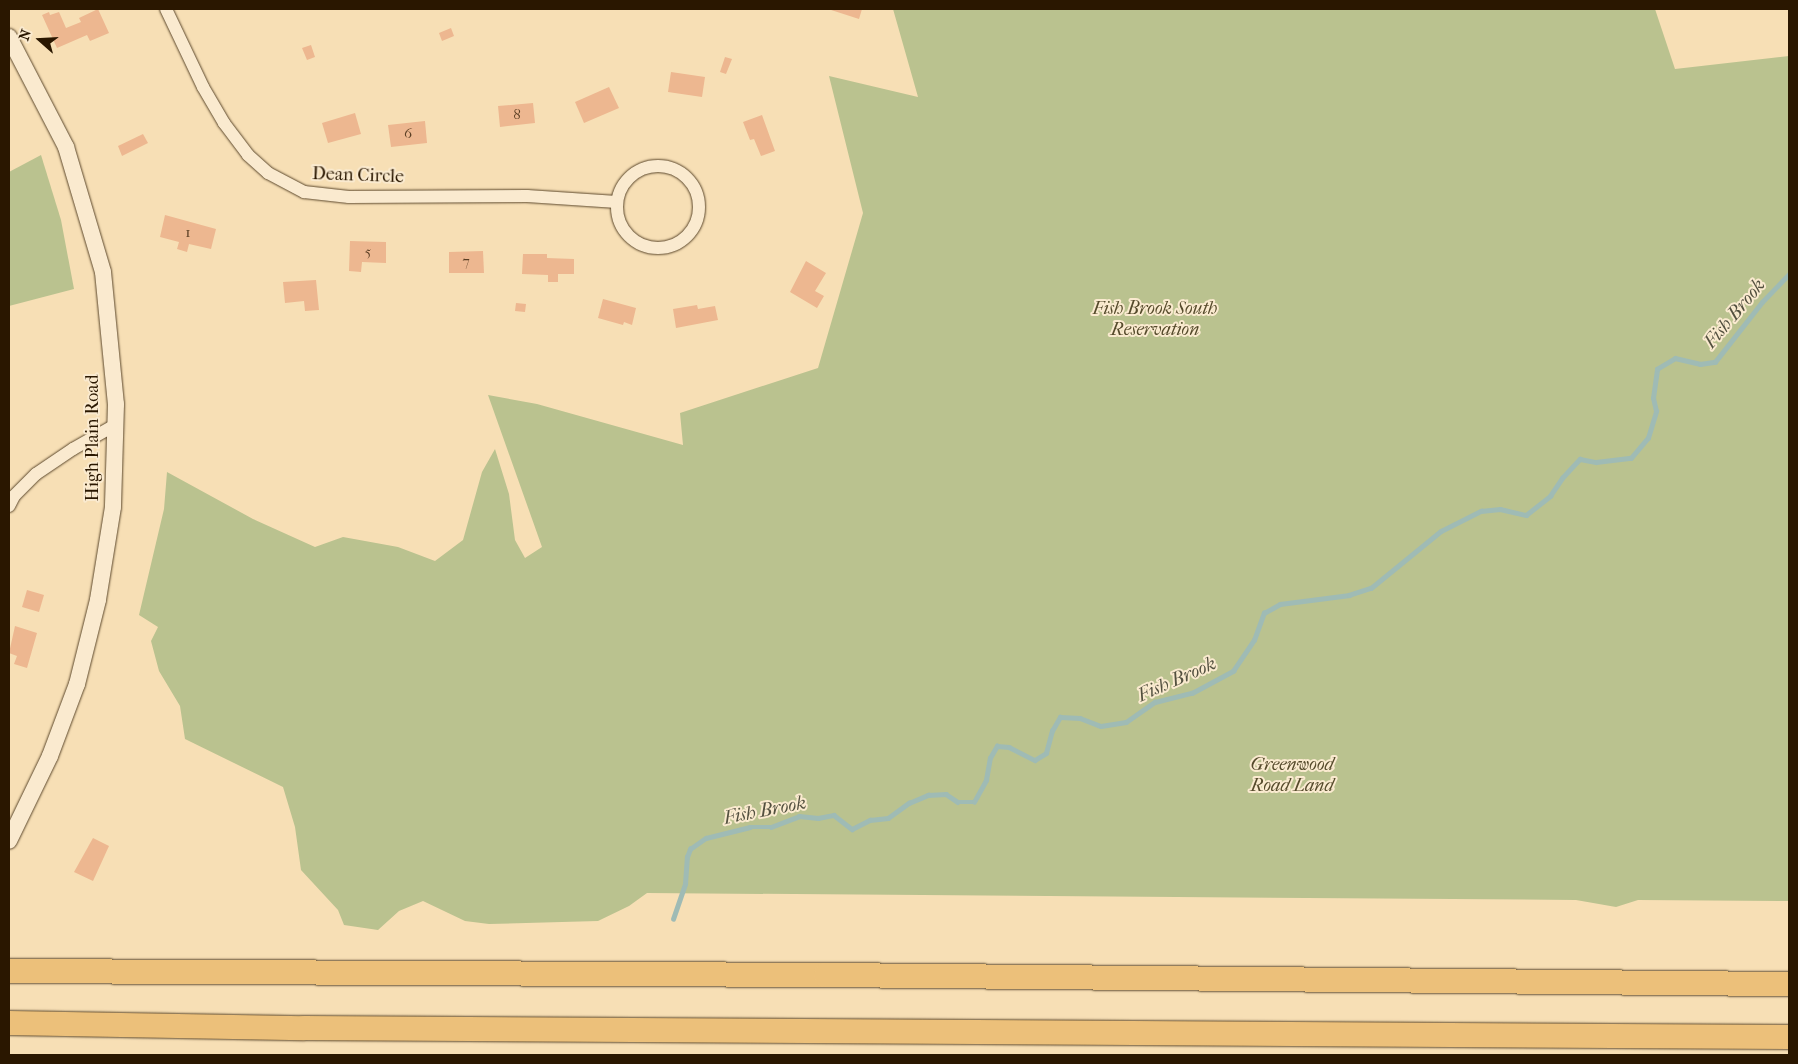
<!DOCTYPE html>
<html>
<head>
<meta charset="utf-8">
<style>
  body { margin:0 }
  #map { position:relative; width:1798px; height:1064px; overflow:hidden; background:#f7dfb5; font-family:"IM FELL French Canon",serif }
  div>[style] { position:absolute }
  .green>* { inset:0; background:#bac28f }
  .stream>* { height:4.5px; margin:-2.25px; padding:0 2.25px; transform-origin:2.25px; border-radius:2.25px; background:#9fbbb5 }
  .building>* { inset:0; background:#edb790 }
  .roads { filter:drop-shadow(0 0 1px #5d492d) drop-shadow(0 0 1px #5d492d) }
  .minor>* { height:12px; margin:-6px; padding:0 6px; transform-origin:6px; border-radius:6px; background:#faeacf }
  .minor>.ring { margin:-6px; padding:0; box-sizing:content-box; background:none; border:12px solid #faeacf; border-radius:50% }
  .tertiary>* { height:16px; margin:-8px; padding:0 8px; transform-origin:8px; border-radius:8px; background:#faeacf }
  .motorway>* { height:24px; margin:-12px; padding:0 12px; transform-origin:12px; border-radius:12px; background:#ecc07a }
  span { translate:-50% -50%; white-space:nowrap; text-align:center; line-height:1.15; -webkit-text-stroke:4px #faeacf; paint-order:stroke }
  .number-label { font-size:15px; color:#5b3f24 }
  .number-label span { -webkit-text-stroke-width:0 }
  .street-label { font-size:18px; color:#2a1700 }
  .park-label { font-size:18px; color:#554a2b; font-style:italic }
  .water-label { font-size:19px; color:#53503f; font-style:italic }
  .frame { position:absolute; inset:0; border:10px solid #2a1700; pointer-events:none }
  .north { position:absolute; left:15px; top:15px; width:50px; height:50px; -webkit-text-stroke:4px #faeacf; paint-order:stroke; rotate:289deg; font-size:14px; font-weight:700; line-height:20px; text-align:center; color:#2a1700 }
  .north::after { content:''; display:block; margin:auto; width:18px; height:22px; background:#2a1700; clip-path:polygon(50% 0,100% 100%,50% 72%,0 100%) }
</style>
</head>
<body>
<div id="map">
  <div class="green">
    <div style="clip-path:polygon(893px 9px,1655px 9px,1675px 69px,1789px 56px,1789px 901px,1638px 900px,1616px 907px,1576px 900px,647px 893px,629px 906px,598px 921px,489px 924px,465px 921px,423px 901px,399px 911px,378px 930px,344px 925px,338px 910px,301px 870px,295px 827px,283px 787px,185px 739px,180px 706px,159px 671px,151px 641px,158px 627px,139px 615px,164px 509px,167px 472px,253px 519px,315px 547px,343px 537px,398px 547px,435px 561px,463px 540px,482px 472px,495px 449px,509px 494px,515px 540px,525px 558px,542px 547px,488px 395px,537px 404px,683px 445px,680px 413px,818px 368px,863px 213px,829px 76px,918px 97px)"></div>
    <div style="clip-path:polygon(41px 155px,61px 220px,74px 289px,9px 306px,9px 172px)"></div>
  </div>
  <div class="stream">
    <div style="left:673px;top:919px;width:37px;rotate:-71deg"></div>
    <div style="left:685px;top:884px;width:27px;rotate:-86deg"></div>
    <div style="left:687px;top:857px;width:9px;rotate:-69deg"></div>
    <div style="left:690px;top:849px;width:19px;rotate:-35deg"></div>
    <div style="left:706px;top:838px;width:45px;rotate:-14deg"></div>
    <div style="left:750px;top:827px;width:21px"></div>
    <div style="left:771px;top:827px;width:30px;rotate:-21deg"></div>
    <div style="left:799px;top:816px;width:19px;rotate:6deg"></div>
    <div style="left:818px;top:818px;width:16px;rotate:-11deg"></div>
    <div style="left:834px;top:815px;width:23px;rotate:38deg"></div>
    <div style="left:852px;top:829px;width:20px;rotate:-27deg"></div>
    <div style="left:870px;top:820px;width:18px;rotate:-6deg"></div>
    <div style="left:888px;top:818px;width:26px;rotate:-36deg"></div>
    <div style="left:909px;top:803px;width:21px;rotate:-23deg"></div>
    <div style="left:928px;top:795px;width:18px;rotate:-3deg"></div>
    <div style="left:946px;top:794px;width:14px;rotate:34deg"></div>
    <div style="left:958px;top:802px;width:16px"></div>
    <div style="left:974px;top:802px;width:25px;rotate:-61deg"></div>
    <div style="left:986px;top:780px;width:22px;rotate:-80deg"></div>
    <div style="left:990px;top:758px;width:14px;rotate:-60deg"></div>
    <div style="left:997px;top:746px;width:12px;rotate:5deg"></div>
    <div style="left:1009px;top:747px;width:29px;rotate:27deg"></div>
    <div style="left:1035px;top:760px;width:13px;rotate:-32deg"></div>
    <div style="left:1046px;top:753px;width:23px;rotate:-75deg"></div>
    <div style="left:1052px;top:731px;width:16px;rotate:-60deg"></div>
    <div style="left:1060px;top:717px;width:20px;rotate:3deg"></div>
    <div style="left:1080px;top:718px;width:22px;rotate:21deg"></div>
    <div style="left:1101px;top:726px;width:25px;rotate:-9deg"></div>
    <div style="left:1126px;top:722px;width:35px;rotate:-35deg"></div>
    <div style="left:1155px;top:702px;width:38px;rotate:-14deg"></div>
    <div style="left:1192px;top:693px;width:47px;rotate:-28.2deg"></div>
    <div style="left:1233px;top:671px;width:37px;rotate:-56deg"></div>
    <div style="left:1254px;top:640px;width:29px;rotate:-70deg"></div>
    <div style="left:1264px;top:613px;width:18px;rotate:-29deg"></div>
    <div style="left:1280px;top:604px;width:70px;rotate:-7.4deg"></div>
    <div style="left:1349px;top:595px;width:23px;rotate:-18deg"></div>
    <div style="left:1371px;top:588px;width:90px;rotate:-39.2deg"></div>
    <div style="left:1441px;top:531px;width:45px;rotate:-26.6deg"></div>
    <div style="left:1481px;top:511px;width:19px;rotate:-6deg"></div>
    <div style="left:1500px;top:509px;width:27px;rotate:13deg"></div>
    <div style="left:1526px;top:515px;width:31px;rotate:-38deg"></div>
    <div style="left:1550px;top:496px;width:22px;rotate:-56deg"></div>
    <div style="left:1562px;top:478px;width:26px;rotate:-47deg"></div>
    <div style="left:1580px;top:459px;width:16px;rotate:11deg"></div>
    <div style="left:1596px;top:462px;width:35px;rotate:-7deg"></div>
    <div style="left:1631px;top:458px;width:26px;rotate:-50deg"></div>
    <div style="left:1648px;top:438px;width:28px;rotate:-73deg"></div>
    <div style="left:1656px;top:411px;width:13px;rotate:-103deg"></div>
    <div style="left:1653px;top:398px;width:29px;rotate:-82deg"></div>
    <div style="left:1657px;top:369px;width:21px;rotate:-31deg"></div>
    <div style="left:1675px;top:358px;width:26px;rotate:13deg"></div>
    <div style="left:1700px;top:364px;width:15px;rotate:-8deg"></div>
    <div style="left:1715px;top:362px;width:76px;rotate:-51.9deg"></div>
    <div style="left:1762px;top:302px;width:39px;rotate:-46deg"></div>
  </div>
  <div class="building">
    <div style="clip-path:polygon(98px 9px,109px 33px,90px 41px,87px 35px,57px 48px,42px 15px,49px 12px,50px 15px,59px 12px,66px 28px,81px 22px,79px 18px)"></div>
    <div style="clip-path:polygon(828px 9px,862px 9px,859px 19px)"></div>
    <div style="clip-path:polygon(451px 28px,454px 36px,442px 41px,439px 33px)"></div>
    <div style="clip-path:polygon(311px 45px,315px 57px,307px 60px,302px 48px)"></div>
    <div style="clip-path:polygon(725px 57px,732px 59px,726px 74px,720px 72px)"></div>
    <div style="clip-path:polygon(671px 72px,705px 77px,702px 97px,668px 92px)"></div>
    <div style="clip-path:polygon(609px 87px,619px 108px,584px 123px,575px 102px)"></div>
    <div style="clip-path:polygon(533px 103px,535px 123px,500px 127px,498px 106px)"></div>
    <div style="clip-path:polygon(355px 113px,361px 134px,328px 143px,322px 123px)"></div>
    <div style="clip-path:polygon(762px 115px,775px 151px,761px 156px,754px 139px,750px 140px,743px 122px)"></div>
    <div style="clip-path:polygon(425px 121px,427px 143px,391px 147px,388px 125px)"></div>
    <div style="clip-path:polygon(143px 134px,148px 143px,122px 156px,118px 146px)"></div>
    <div style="clip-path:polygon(165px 215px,216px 229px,211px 249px,189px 244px,187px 252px,177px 249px,179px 242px,160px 237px)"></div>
    <div style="clip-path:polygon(350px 241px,386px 242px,386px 263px,362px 262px,361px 272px,349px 271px)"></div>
    <div style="clip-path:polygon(483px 251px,484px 273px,449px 273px,449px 252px)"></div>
    <div style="clip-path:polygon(523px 254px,547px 254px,547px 258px,574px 259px,574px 274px,558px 274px,558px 282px,548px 282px,548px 275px,522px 274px)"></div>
    <div style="clip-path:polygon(806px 261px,826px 273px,815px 291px,824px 296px,817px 308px,790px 292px)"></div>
    <div style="clip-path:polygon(316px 280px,319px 310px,305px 311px,304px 301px,285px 303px,283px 282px)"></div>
    <div style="clip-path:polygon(603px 299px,636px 308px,632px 325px,624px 322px,623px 325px,598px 318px)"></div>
    <div style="clip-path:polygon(516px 303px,526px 304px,525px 312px,515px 311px)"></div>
    <div style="clip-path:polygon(697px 305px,698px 309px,715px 306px,718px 320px,676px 328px,673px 309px)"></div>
    <div style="clip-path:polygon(27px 590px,44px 595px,39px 612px,22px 607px)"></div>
    <div style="clip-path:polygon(15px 626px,37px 633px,27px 668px,14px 664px,17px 656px,9px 653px)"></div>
    <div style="clip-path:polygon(93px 838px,109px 846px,93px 881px,74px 872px)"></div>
  </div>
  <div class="roads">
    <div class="minor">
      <div style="left:166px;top:9px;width:86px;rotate:64.6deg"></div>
      <div style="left:203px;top:87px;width:42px;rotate:59.7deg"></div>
      <div style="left:224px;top:123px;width:40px;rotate:53deg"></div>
      <div style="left:248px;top:155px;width:27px;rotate:42deg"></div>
      <div style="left:268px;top:173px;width:41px;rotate:27.8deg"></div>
      <div style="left:304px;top:192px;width:45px;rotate:6.3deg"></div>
      <div style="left:349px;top:197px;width:178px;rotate:-0.3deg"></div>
      <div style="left:527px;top:196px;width:90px;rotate:3.8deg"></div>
      <div class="ring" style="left:617px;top:166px;width:70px;height:70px"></div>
      <div style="left:9px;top:506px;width:11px;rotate:-63deg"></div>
      <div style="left:14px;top:496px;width:31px;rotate:-45deg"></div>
      <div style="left:36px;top:474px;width:45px;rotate:-34deg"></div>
      <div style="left:73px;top:449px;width:48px;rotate:-29.7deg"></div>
    </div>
    <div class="tertiary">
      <div style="left:9px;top:37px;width:124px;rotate:62.6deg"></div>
      <div style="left:66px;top:147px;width:130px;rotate:73.5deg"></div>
      <div style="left:103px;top:272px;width:133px;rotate:84.4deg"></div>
      <div style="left:116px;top:404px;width:103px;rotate:91.7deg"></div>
      <div style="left:113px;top:507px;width:94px;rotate:99.2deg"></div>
      <div style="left:98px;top:600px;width:87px;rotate:104deg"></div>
      <div style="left:77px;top:684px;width:77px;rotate:110.6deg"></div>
      <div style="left:50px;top:756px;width:94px;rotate:115.8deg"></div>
    </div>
    <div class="motorway">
      <div style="left:9px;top:971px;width:817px;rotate:0.28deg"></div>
      <div style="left:826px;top:975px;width:963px;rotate:0.54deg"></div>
      <div style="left:9px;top:1023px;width:295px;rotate:1deg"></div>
      <div style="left:304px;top:1028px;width:1485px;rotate:0.35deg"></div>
    </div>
  </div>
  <div class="number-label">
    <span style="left:517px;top:115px">8</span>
    <span style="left:408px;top:134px">6</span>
    <span style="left:188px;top:233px">1</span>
    <span style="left:368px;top:252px">5</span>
    <span style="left:466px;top:262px">7</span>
  </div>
  <div class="street-label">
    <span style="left:358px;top:176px;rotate:2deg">Dean Circle</span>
    <span style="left:93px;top:438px;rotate:-90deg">High Plain Road</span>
  </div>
  <div class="park-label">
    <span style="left:1155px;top:320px">Fish Brook South<br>Reservation</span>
    <span style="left:1292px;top:776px">Greenwood<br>Road Land</span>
  </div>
  <div class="water-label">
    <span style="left:1735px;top:314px;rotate:-50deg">Fish Brook</span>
    <span style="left:1177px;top:680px;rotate:-24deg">Fish Brook</span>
    <span style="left:765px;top:811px;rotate:-11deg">Fish Brook</span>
  </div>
  <div class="frame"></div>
  <div class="north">N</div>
</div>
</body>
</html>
